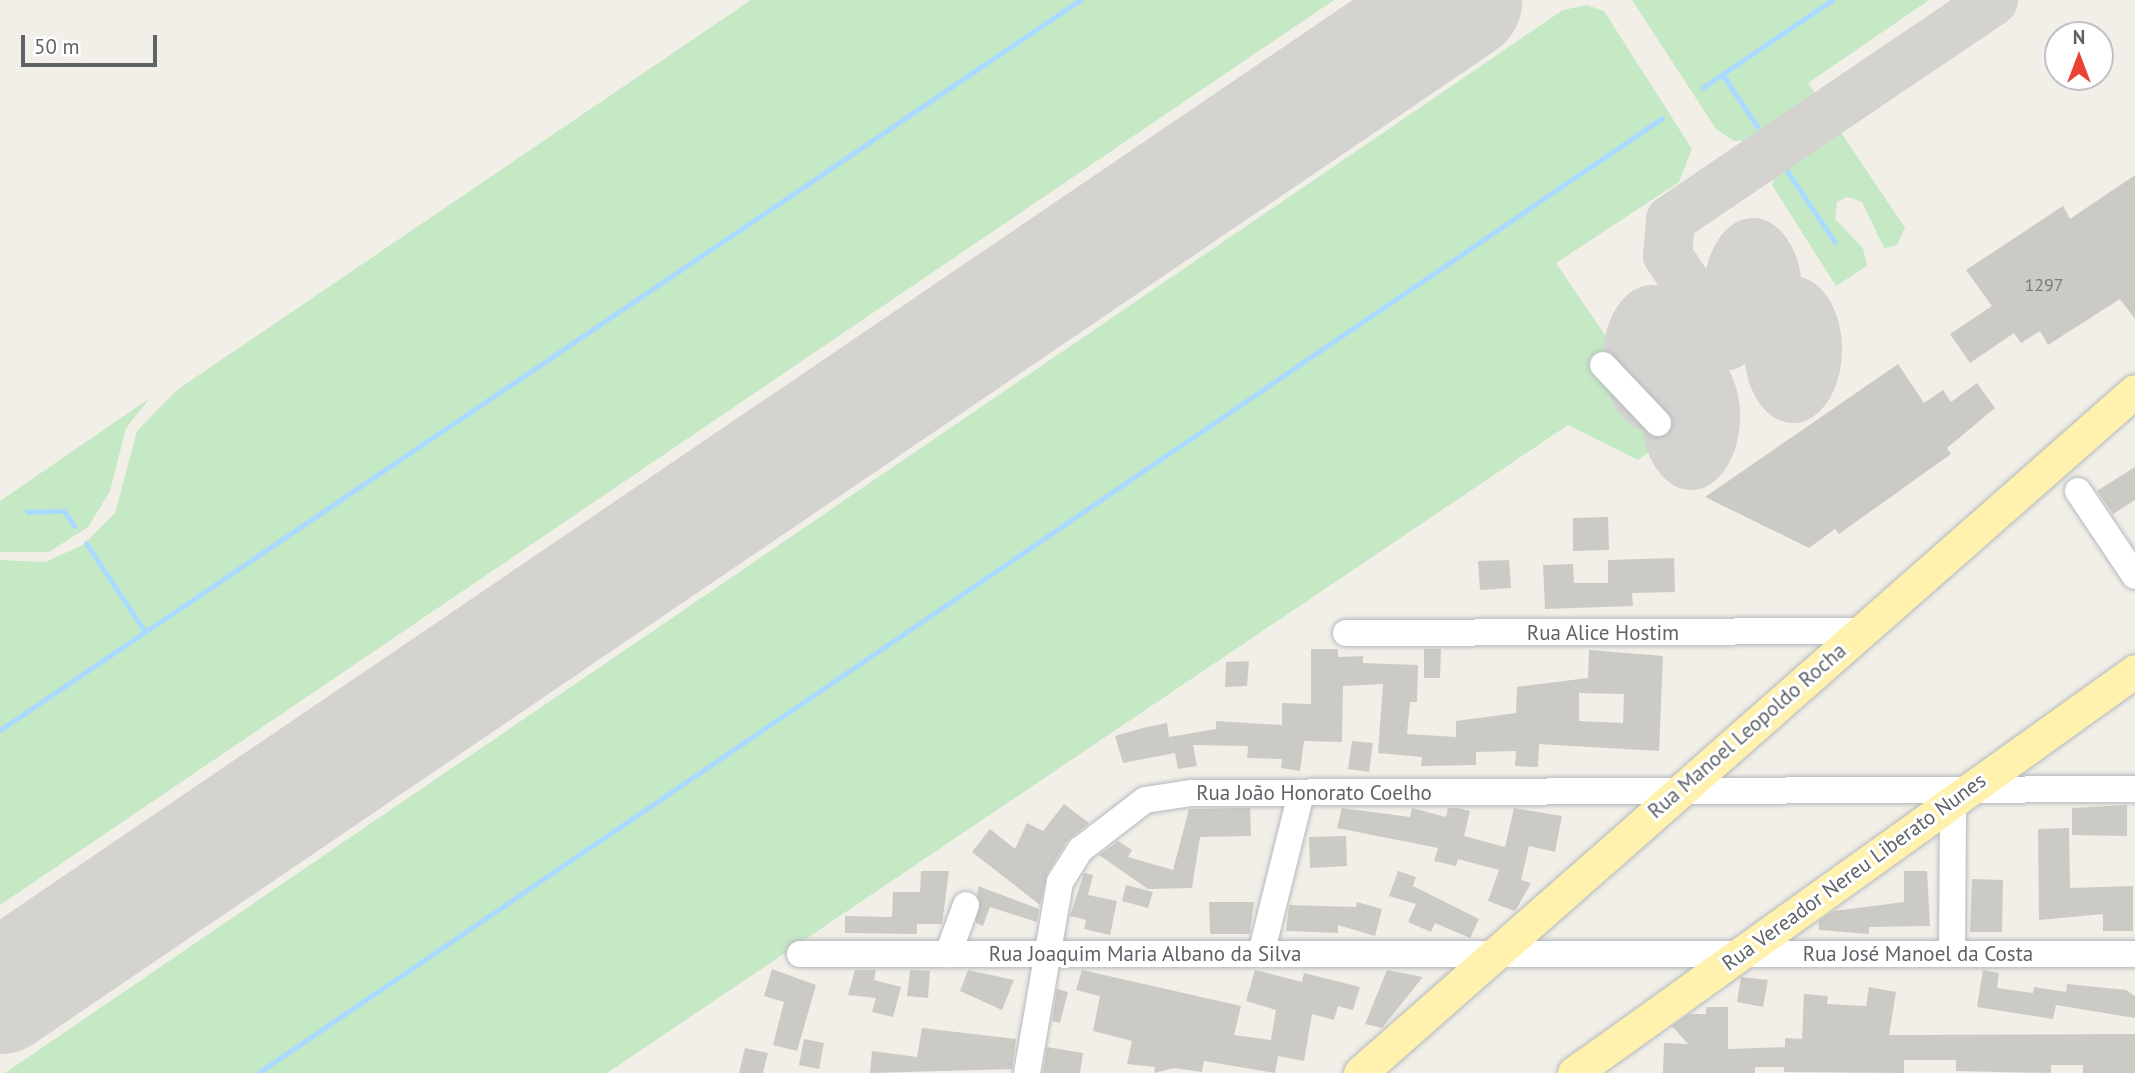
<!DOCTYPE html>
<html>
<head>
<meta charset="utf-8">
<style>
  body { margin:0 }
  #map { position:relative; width:2135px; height:1073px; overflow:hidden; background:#f1efe8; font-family:"PT Sans",sans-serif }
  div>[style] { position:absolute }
  .green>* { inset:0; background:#c5e8c5 }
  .stream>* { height:5px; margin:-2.5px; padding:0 2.5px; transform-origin:2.5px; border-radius:2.5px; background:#aadaff }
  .taxiway>* { height:49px; margin:-24.5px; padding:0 24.5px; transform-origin:24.5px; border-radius:24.5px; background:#d4d3d0 }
  .taxiway>.ring { margin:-24.5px; padding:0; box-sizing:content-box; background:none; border:49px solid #d4d3d0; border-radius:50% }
  .runway>* { height:122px; margin:-61px; padding:0 61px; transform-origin:61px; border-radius:61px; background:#d4d3d0 }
  .building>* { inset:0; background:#cccac5 }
  .roads { filter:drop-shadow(0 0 2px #b5b8bc) drop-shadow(0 0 2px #b5b8bc) }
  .minor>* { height:26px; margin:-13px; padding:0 13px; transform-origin:13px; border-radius:13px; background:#fff }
  .major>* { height:33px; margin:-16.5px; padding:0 16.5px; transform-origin:16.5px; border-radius:16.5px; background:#fff2af }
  span { translate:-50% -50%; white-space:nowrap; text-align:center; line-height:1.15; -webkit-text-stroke:6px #fff; paint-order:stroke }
  .number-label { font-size:18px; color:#7a7d7f }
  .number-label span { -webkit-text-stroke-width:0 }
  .street-label { font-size:21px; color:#5f6368 }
  .north { position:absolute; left:2044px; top:21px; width:70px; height:70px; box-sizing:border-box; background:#fff; border:2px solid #bfc1c3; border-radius:50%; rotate:0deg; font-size:19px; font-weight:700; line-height:28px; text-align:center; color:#5f6368 }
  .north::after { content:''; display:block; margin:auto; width:24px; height:32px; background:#ea4335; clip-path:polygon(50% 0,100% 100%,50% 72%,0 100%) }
  .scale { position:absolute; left:21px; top:35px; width:136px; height:32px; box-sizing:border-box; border:4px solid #5f6368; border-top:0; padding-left:9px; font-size:21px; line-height:24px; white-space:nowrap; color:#5f6368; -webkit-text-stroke:5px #fff; paint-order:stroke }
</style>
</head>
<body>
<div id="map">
  <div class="green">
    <div style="clip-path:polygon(751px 0,1334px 0,0 905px,0 560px,45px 562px,83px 545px,115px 513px,137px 431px,177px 390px)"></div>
    <div style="clip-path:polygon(1632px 0,1929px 0,1808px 83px,1817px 96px,1752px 140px,1734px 141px,1716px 129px)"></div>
    <div style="clip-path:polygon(1587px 5px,1604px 11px,1692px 149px,1679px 182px,1556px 263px,1673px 435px,1638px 460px,1568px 425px,607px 1073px,5px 1073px,1563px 10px)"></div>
    <div style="clip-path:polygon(1834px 122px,1905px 228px,1897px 245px,1884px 248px,1862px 202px,1847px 197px,1837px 202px,1835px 219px,1863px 248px,1867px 266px,1836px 286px,1772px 185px,1782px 157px)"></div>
    <div style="clip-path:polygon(150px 398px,126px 428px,110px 491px,88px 527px,49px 552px,0 552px,0 501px)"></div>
  </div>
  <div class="stream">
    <div style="left:1722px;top:74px;width:63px;rotate:56.1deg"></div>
    <div style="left:1702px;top:88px;width:157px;rotate:-34.1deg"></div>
    <div style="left:1785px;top:168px;width:89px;rotate:56deg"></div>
    <div style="left:27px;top:512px;width:37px;rotate:-2deg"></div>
    <div style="left:64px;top:511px;width:18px;rotate:56deg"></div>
    <div style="left:86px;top:543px;width:107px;rotate:56.5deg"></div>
    <div style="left:0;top:730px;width:1304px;rotate:-34.06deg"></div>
    <div style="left:258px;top:1073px;width:1698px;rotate:-34.22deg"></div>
  </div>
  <div class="taxiway">
    <div class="ring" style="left:1728px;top:242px;width:-27px;height:-27px"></div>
    <div class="ring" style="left:1768px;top:300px;width:-27px;height:-27px"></div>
    <div class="ring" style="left:1627px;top:309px;width:-27px;height:-27px"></div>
    <div style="left:1728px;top:345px;width:109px;rotate:-124.1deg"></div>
    <div style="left:1667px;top:255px;width:36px;rotate:-85deg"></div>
    <div style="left:1670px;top:219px;width:390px;rotate:-34.1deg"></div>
    <div class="ring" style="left:1666px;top:367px;width:-27px;height:-27px"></div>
  </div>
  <div class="runway">
    <div style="left:0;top:993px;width:1767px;rotate:-34.2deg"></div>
  </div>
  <div class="building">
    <div style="clip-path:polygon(2135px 175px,2135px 319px,2120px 299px,2048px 345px,2040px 331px,2021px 343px,2014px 333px,1970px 363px,1950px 334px,1992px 306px,1966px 270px,2063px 206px,2070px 219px)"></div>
    <div style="clip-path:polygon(1898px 364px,1924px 403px,1943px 390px,1951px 402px,1977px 383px,1995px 408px,1947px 448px,1951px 454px,1839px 534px,1835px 529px,1809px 548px,1705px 497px)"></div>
    <div style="clip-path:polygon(2135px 467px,2135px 500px,2113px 514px,2097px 491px)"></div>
    <div style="clip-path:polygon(1608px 517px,1609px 550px,1573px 551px,1573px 518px)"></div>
    <div style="clip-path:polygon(1674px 558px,1675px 592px,1632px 593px,1633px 606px,1545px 609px,1543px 565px,1573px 564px,1574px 583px,1608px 583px,1608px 560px)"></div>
    <div style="clip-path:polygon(1509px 560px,1511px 588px,1480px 590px,1478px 561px)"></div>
    <div style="clip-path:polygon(evenodd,1311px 649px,1338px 649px,1338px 657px,1363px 656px,1363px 663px,1418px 665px,1417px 702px,1410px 702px,1407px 734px,1456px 737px,1456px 721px,1516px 713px,1517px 687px,1588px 678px,1589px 650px,1663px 656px,1659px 751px,1539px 744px,1538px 767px,1515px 766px,1516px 751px,1476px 752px,1476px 765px,1421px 766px,1422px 757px,1378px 753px,1383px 684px,1343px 686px,1342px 742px,1304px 741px,1300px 771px,1281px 768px,1282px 759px,1247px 758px,1248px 746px,1193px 745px,1197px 766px,1178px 769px,1175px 753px,1123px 763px,1115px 736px,1143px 728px,1167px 723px,1169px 737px,1216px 729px,1216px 721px,1282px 725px,1282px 703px,1311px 704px,1311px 649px,1579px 693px,1624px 694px,1623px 723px,1579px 721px,1579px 693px)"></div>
    <div style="clip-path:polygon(1424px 649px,1441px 649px,1440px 678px,1424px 678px)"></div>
    <div style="clip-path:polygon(1249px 661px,1247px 686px,1225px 687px,1226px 662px)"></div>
    <div style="clip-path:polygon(1352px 741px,1373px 743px,1369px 772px,1348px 769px)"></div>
    <div style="clip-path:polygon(1064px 804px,1089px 823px,1067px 841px,1047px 874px,1040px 905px,972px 852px,990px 829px,1015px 849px,1027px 823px,1043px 831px)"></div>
    <div style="clip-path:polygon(2127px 805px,2127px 836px,2072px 835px,2072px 808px)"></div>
    <div style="clip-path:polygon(1250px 808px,1251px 836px,1200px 837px,1192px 888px,1148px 889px,1099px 855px,1118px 841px,1132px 850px,1128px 857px,1173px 870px,1189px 809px)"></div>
    <div style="clip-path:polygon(1342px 808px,1410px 817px,1412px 808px,1446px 817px,1448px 808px,1458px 808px,1470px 811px,1464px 836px,1505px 847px,1514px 808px,1562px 816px,1555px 852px,1529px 846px,1521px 880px,1531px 883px,1515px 911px,1488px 901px,1499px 870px,1458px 859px,1456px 866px,1434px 861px,1438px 848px,1337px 828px)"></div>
    <div style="clip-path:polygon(2069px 828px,2070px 888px,2133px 886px,2133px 931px,2103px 931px,2103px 914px,2039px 920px,2038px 829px)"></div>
    <div style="clip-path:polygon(1346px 836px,1347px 866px,1310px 868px,1309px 837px)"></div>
    <div style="clip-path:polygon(921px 871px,949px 871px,942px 924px,917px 924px,917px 934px,845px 933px,845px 916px,892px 917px,893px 892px,920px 892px)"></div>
    <div style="clip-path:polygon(1398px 871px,1416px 877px,1413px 886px,1479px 919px,1470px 938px,1435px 923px,1431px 932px,1408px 922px,1416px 904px,1389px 896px)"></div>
    <div style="clip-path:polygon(1904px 871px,1927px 871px,1930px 926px,1869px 927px,1869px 934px,1819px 930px,1819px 921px,1834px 911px,1904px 902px)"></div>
    <div style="clip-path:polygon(1084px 873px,1093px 875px,1088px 895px,1117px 901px,1110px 935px,1084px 929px,1086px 920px,1070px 916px)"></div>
    <div style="clip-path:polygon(1972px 879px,2003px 880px,2002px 932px,1970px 932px)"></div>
    <div style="clip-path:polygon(1126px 885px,1153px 892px,1148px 908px,1122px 901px)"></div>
    <div style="clip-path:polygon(978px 886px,1039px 909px,1037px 922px,990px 907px,983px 926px,976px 923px)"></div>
    <div style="clip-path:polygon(1209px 902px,1254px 902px,1250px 934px,1210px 934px)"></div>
    <div style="clip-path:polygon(1357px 902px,1382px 909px,1375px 936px,1338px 925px,1338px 933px,1286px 931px,1289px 905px,1356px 907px)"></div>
    <div style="clip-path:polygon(772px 969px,816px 985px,797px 1051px,773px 1045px,784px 1002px,764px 996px)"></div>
    <div style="clip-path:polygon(855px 970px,876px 970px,874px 980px,901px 987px,893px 1017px,872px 1012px,876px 998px,848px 995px)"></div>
    <div style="clip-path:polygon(910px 970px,930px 971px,928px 998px,907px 996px)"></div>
    <div style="clip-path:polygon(968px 970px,1014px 980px,1002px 1010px,960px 991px)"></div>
    <div style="clip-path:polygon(1082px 970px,1241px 1006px,1234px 1035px,1271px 1040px,1276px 1010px,1246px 1001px,1255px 970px,1302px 982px,1304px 973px,1360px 987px,1353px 1010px,1338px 1006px,1334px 1020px,1312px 1014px,1304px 1061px,1278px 1056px,1275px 1073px,1204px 1061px,1202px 1072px,1174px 1068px,1154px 1073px,1155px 1067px,1127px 1064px,1132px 1041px,1093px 1031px,1100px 996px,1076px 990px)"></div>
    <div style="clip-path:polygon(1387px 970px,1423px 977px,1382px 1028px,1365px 1024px)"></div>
    <div style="clip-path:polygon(1983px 970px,1999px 973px,1997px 988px,2033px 993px,2034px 987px,2066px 992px,2067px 984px,2126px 990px,2135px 996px,2135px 1018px,2056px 1005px,2053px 1019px,1977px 1007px)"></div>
    <div style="clip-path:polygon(1741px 977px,1768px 980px,1763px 1007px,1737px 1002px)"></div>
    <div style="clip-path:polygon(1869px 987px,1896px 992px,1889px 1035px,2135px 1034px,2135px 1073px,2083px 1073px,2083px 1065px,2051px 1065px,2051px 1073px,1956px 1071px,1956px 1060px,1904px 1060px,1904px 1073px,1784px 1072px,1784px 1067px,1755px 1067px,1755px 1073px,1663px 1073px,1664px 1043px,1688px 1044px,1672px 1026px,1689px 1014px,1706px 1014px,1706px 1007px,1728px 1007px,1728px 1049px,1785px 1047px,1785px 1038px,1802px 1039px,1804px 994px,1828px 996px,1827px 1004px,1866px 1006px)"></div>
    <div style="clip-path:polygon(1057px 989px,1068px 992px,1060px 1023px,1052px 1021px)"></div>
    <div style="clip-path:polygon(922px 1028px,1016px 1039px,1012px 1069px,870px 1073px,872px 1051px,917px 1057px)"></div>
    <div style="clip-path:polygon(804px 1039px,824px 1043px,819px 1069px,799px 1065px)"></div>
    <div style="clip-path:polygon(1047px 1047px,1083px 1053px,1080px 1073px,1043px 1073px)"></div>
    <div style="clip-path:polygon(745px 1048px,768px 1053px,763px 1073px,739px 1073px)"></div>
  </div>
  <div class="roads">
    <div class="minor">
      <div style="left:1603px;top:365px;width:80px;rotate:46.5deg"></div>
      <div style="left:2078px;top:491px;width:102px;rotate:56.2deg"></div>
      <div style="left:1346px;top:633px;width:515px;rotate:-0.22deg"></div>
      <div style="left:800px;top:954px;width:1335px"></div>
      <div style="left:948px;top:954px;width:52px;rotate:-69.8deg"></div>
      <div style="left:1261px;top:954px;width:166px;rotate:-76deg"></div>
      <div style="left:1952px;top:954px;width:152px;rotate:-89.6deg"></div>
      <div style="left:1027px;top:1073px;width:194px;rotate:-80.2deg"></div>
      <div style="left:1060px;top:882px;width:38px;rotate:-58deg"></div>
      <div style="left:1080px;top:850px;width:82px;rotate:-37.6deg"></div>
      <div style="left:1145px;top:800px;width:47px;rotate:-8.7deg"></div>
      <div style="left:1191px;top:793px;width:944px;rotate:-0.24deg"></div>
    </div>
    <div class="major">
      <div style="left:1360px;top:1073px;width:1032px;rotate:-41.35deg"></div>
      <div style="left:1574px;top:1073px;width:690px;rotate:-35.62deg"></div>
    </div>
  </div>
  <div class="number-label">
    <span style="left:2044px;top:285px">1297</span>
  </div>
  <div class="street-label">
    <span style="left:1603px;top:633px">Rua Alice Hostim</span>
    <span style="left:1747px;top:731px;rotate:-41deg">Rua Manoel Leopoldo Rocha</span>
    <span style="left:1314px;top:793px">Rua João Honorato Coelho</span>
    <span style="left:1854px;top:872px;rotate:-36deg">Rua Vereador Nereu Liberato Nunes</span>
    <span style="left:1145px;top:954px">Rua Joaquim Maria Albano da Silva</span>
    <span style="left:1918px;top:954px">Rua José Manoel da Costa</span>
  </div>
  <div class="north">N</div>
  <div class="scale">50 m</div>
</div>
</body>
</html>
